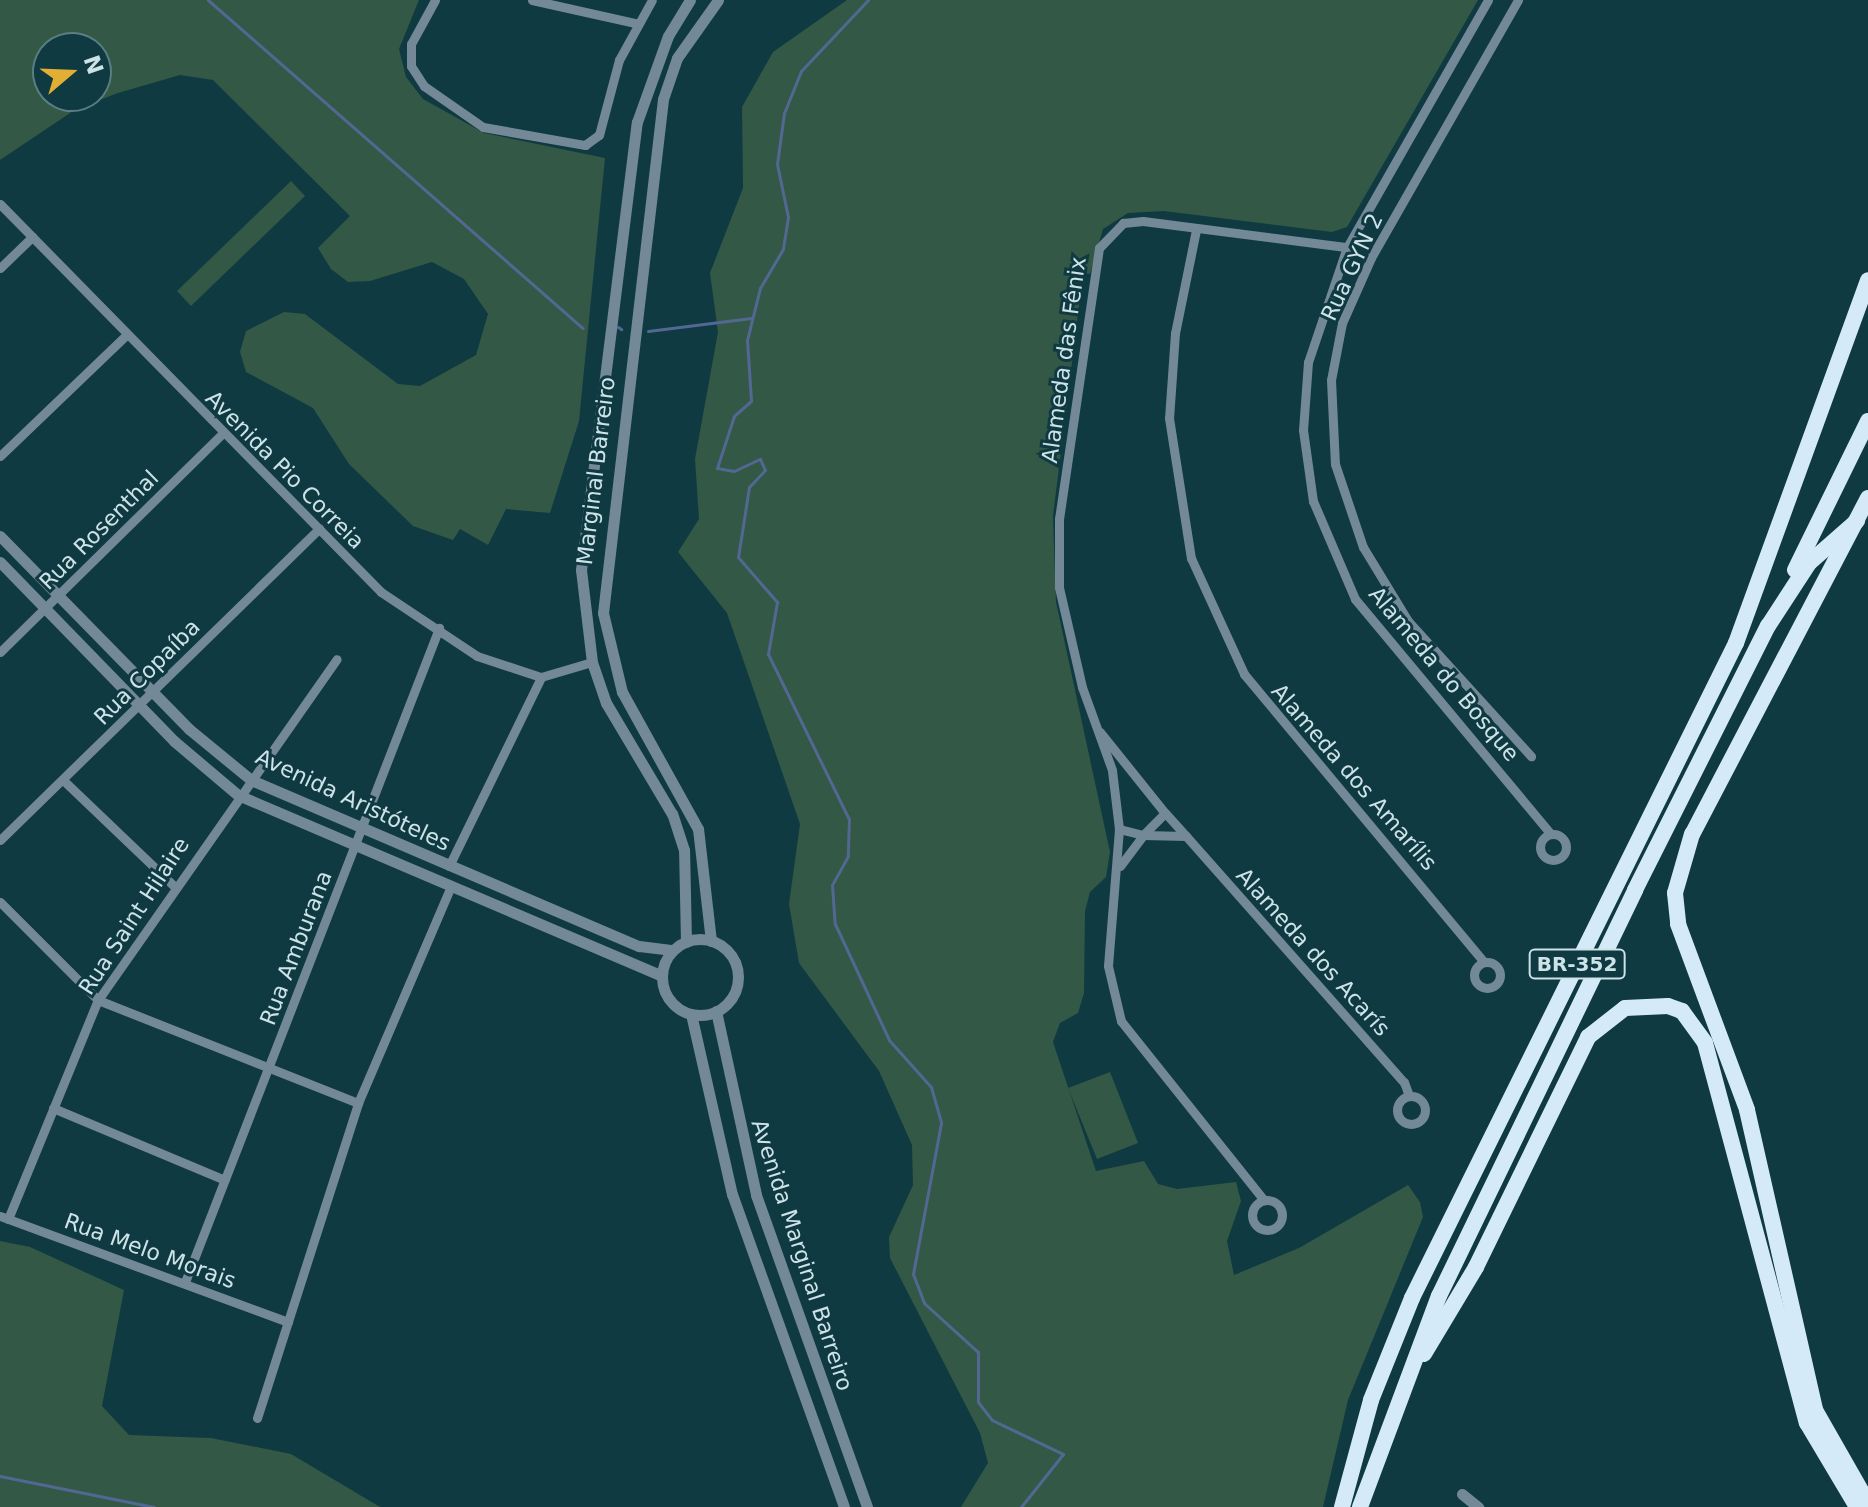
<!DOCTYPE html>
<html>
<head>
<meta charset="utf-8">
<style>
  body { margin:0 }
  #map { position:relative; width:1868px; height:1507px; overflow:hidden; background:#0f3a42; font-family:"DejaVu Sans",sans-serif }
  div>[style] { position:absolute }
  .green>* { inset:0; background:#335845 }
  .stream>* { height:3px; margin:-1.5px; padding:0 1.5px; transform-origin:1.5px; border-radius:1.5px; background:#526892 }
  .minor>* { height:9px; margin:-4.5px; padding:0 4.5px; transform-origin:4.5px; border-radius:4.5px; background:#748997 }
  .minor>.ring { margin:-4.5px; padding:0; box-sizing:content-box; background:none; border:9px solid #748997; border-radius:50% }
  .tertiary>* { height:11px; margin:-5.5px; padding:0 5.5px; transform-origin:5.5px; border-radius:5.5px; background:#748997 }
  .tertiary>.ring { margin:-5.5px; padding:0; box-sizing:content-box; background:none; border:11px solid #748997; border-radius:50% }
  .trunk>* { height:16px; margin:-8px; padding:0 8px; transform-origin:8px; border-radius:8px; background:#d4eaf8 }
  span { translate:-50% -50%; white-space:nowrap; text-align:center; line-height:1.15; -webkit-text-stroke:6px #0f3a42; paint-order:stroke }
  .shield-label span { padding:2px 6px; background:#0f3a42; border:2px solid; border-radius:6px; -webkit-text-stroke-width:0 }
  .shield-label { font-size:20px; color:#cee3e8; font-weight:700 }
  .street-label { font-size:22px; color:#cee3e8 }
  .north { position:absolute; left:32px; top:32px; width:80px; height:80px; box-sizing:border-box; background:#0f3a42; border:2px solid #5b7e84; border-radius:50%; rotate:71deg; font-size:22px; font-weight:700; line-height:32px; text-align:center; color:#cee3e8 }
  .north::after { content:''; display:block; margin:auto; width:28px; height:36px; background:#e3ae34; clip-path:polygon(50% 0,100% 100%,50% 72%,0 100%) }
</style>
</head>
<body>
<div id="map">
  <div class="green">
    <div style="clip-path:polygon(evenodd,0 0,419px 0,399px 49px,406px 77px,423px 99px,484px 133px,605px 158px,579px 421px,550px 513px,506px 509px,488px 545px,460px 529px,453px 540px,413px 526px,349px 464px,313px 408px,246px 372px,240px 352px,246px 331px,284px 312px,305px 314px,398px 384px,420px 386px,476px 355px,488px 314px,464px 279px,432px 262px,370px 281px,348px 282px,331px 269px,318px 248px,350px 216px,213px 80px,180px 75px,118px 93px,76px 109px,0 160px,0 0,48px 48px,96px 48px,96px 96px,48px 96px,48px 48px)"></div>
    <div style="clip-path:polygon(847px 0,1478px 0,1347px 227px,1332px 232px,1164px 211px,1128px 213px,1103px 229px,1090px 274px,1083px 273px,1053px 516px,1056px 602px,1110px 852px,1106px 877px,1090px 892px,1085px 911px,1084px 993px,1078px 1013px,1060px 1023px,1053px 1042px,1096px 1171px,1144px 1161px,1158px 1184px,1177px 1189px,1236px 1182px,1241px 1201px,1227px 1241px,1234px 1275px,1299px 1248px,1408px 1185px,1420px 1202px,1423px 1217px,1348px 1400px,1323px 1507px,961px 1507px,988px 1463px,980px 1433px,890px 1258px,889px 1237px,913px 1185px,912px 1145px,879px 1071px,799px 963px,789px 904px,800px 824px,727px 613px,678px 552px,699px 519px,695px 459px,718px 332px,710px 273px,743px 188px,742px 107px,773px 52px)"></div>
    <div style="clip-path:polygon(291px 181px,305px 196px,191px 306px,177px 291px)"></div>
    <div style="clip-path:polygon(1110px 1072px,1138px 1143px,1097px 1159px,1068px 1088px)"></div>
    <div style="clip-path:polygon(0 1241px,30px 1247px,124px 1290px,102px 1406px,129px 1435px,211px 1438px,291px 1454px,380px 1507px,0 1507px)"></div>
  </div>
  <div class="stream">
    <div style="left:208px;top:0;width:498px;rotate:41.2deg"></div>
    <div style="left:868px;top:0;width:98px;rotate:133.3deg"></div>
    <div style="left:801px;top:71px;width:45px;rotate:112deg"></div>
    <div style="left:784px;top:113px;width:51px;rotate:97.8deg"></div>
    <div style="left:777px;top:164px;width:54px;rotate:78.3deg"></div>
    <div style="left:788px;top:217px;width:32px;rotate:99deg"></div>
    <div style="left:783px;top:249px;width:45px;rotate:120.5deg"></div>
    <div style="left:760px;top:288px;width:54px;rotate:104deg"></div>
    <div style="left:747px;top:340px;width:61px;rotate:86.2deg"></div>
    <div style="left:751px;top:401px;width:23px;rotate:139deg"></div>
    <div style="left:734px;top:416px;width:55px;rotate:108.1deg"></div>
    <div style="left:717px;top:468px;width:17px;rotate:10deg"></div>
    <div style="left:734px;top:471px;width:29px;rotate:-25deg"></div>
    <div style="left:760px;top:459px;width:12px;rotate:66deg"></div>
    <div style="left:765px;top:470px;width:23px;rotate:133deg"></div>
    <div style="left:749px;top:487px;width:71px;rotate:98.9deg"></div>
    <div style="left:738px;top:557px;width:60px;rotate:49.1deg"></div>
    <div style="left:777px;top:602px;width:53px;rotate:99.8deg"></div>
    <div style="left:768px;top:654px;width:184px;rotate:63.9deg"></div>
    <div style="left:849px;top:819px;width:37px;rotate:92deg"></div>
    <div style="left:848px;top:856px;width:33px;rotate:119deg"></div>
    <div style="left:832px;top:885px;width:39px;rotate:86deg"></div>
    <div style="left:835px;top:924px;width:128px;rotate:65deg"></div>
    <div style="left:889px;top:1040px;width:63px;rotate:48.2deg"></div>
    <div style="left:931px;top:1087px;width:37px;rotate:74deg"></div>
    <div style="left:941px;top:1123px;width:154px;rotate:100.5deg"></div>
    <div style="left:913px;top:1274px;width:31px;rotate:69deg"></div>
    <div style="left:924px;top:1303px;width:73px;rotate:42.2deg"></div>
    <div style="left:978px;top:1352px;width:50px;rotate:90deg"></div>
    <div style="left:978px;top:1402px;width:23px;rotate:52deg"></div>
    <div style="left:992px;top:1420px;width:79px;rotate:25.6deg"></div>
    <div style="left:1063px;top:1454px;width:68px;rotate:128.4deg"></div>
    <div style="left:618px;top:327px;width:4px;rotate:34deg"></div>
    <div style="left:648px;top:331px;width:104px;rotate:-7.2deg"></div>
    <div style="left:0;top:1476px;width:157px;rotate:11.4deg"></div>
  </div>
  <div class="minor">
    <div style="left:435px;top:0;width:50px;rotate:118.6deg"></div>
    <div style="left:411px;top:44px;width:22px;rotate:90deg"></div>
    <div style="left:411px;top:66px;width:24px;rotate:57deg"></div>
    <div style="left:424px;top:86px;width:72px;rotate:34.8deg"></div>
    <div style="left:483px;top:127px;width:104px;rotate:10deg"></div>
    <div style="left:585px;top:145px;width:17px;rotate:-36deg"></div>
    <div style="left:599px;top:135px;width:78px;rotate:-75.1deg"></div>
    <div style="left:619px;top:60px;width:68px;rotate:-61.2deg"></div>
    <div style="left:532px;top:0;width:106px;rotate:12.6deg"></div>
    <div style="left:1488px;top:0;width:284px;rotate:119.7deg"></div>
    <div style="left:1347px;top:247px;width:121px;rotate:108.7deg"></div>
    <div style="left:1308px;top:362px;width:68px;rotate:94.2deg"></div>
    <div style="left:1303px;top:430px;width:72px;rotate:82deg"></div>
    <div style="left:1313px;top:501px;width:107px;rotate:66.8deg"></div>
    <div style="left:1355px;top:599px;width:306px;rotate:50.2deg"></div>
    <div style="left:1518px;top:0;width:297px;rotate:119.7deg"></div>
    <div style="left:1371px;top:258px;width:71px;rotate:114deg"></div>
    <div style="left:1342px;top:323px;width:58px;rotate:100.9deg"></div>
    <div style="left:1331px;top:380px;width:84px;rotate:87.3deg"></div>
    <div style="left:1335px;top:464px;width:88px;rotate:71.4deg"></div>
    <div style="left:1363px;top:547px;width:87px;rotate:58.7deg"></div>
    <div style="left:1408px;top:621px;width:183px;rotate:47.7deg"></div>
    <div style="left:0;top:204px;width:544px;rotate:45.52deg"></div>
    <div style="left:381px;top:592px;width:115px;rotate:33.7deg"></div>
    <div style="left:477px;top:656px;width:67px;rotate:18.2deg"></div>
    <div style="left:541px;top:677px;width:53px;rotate:-16.4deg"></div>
    <div style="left:1196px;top:230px;width:105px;rotate:101.5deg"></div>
    <div style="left:1175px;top:333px;width:85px;rotate:94deg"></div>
    <div style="left:1169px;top:418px;width:142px;rotate:81.1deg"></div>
    <div style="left:1191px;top:558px;width:128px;rotate:65.4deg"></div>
    <div style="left:1244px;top:674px;width:375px;rotate:50.2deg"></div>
    <div style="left:0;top:268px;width:45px;rotate:-44.1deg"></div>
    <div style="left:0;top:456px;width:176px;rotate:-43.8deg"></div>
    <div style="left:0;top:652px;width:313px;rotate:-44.5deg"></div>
    <div style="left:1100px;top:732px;width:104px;rotate:51.3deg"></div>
    <div style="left:1165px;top:813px;width:31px;rotate:135deg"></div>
    <div style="left:1143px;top:835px;width:25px;rotate:-166deg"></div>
    <div style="left:1119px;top:829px;width:59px;rotate:-96.8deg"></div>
    <div style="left:1112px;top:770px;width:88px;rotate:-109.9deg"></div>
    <div style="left:1082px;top:687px;width:103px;rotate:-103deg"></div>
    <div style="left:1059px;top:587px;width:68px;rotate:-90deg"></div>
    <div style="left:1059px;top:519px;width:274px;rotate:-81.6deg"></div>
    <div style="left:1099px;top:248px;width:35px;rotate:-46deg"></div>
    <div style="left:1123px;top:223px;width:20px;rotate:-6deg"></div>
    <div style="left:1143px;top:221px;width:206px;rotate:7.3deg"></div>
    <div style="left:63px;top:780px;width:152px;rotate:43.7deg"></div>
    <div style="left:1119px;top:829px;width:137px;rotate:94.6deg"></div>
    <div style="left:1108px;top:966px;width:57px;rotate:76.7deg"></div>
    <div style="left:1121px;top:1021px;width:229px;rotate:51.4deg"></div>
    <div class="ring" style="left:1540px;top:834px;width:17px;height:17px"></div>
    <div style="left:1186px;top:836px;width:329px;rotate:48.5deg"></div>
    <div style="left:1404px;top:1082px;width:15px;rotate:70deg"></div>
    <div style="left:0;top:840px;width:446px;rotate:-44.3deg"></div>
    <div style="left:449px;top:866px;width:210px;rotate:-64deg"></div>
    <div style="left:1120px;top:866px;width:39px;rotate:-53deg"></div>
    <div style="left:1143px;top:835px;width:43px;rotate:1.3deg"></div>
    <div style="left:1186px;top:836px;width:31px;rotate:-132deg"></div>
    <div style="left:0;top:902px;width:139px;rotate:45deg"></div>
    <div style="left:98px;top:1000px;width:280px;rotate:21.6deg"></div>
    <div class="ring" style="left:1474px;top:962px;width:17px;height:17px"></div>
    <div class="ring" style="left:1397px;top:1096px;width:19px;height:19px"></div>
    <div style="left:53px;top:1108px;width:186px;rotate:22.7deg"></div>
    <div class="ring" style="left:1252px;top:1200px;width:21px;height:21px"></div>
    <div style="left:0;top:1216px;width:307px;rotate:20.2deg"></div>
    <div style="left:8px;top:1219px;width:237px;rotate:-67.7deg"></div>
    <div style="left:98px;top:1000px;width:416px;rotate:-55deg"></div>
    <div style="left:185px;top:1282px;width:702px;rotate:-68.77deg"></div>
    <div style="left:257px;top:1418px;width:331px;rotate:-72.2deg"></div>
    <div style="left:358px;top:1103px;width:234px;rotate:-66.8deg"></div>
  </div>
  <div class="tertiary">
    <div style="left:0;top:536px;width:270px;rotate:45.6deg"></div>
    <div style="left:189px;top:729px;width:80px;rotate:39.4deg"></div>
    <div style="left:251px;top:780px;width:422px;rotate:23.2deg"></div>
    <div style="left:639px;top:946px;width:34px;rotate:7deg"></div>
    <div style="left:0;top:562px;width:250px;rotate:45.8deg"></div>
    <div style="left:174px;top:741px;width:84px;rotate:40.2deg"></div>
    <div style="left:238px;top:795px;width:461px;rotate:23.1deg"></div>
    <div class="ring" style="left:662px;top:939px;width:65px;height:65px"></div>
    <div style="left:711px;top:941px;width:113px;rotate:-96.6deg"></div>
    <div style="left:698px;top:829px;width:157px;rotate:-119deg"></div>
    <div style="left:622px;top:692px;width:81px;rotate:-103.5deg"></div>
    <div style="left:603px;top:613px;width:517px;rotate:-83.34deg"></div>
    <div style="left:663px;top:99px;width:43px;rotate:-71.1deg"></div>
    <div style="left:677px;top:58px;width:71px;rotate:-54.7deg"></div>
    <div style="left:686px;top:942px;width:92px;rotate:-91.2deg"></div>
    <div style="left:684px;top:850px;width:38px;rotate:-108deg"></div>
    <div style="left:672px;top:814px;width:129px;rotate:-120.7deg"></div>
    <div style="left:606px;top:703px;width:43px;rotate:-108.9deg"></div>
    <div style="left:592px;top:662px;width:93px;rotate:-96.8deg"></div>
    <div style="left:581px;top:570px;width:451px;rotate:-82.9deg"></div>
    <div style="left:637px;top:122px;width:91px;rotate:-70.2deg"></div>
    <div style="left:668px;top:36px;width:42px;rotate:-58.6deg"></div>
    <div style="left:716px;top:1011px;width:188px;rotate:77.7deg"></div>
    <div style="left:756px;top:1195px;width:331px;rotate:70.4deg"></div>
    <div style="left:691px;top:1014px;width:185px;rotate:77.2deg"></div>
    <div style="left:732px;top:1194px;width:332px;rotate:70.3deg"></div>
    <div style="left:1462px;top:1494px;width:21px;rotate:39deg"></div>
  </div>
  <div class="trunk">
    <div style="left:1868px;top:498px;width:379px;rotate:117.6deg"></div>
    <div style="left:1692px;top:834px;width:61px;rotate:106.1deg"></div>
    <div style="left:1675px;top:893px;width:31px;rotate:84deg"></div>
    <div style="left:1678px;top:924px;width:198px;rotate:69.6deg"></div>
    <div style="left:1747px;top:1110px;width:308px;rotate:77.2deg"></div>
    <div style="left:1815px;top:1410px;width:107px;rotate:60.3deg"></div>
    <div style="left:1795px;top:570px;width:166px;rotate:-63.9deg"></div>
    <div style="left:1424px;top:1354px;width:101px;rotate:-59.1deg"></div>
    <div style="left:1476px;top:1267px;width:256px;rotate:-64deg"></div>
    <div style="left:1588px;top:1037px;width:47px;rotate:-38.1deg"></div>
    <div style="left:1625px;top:1008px;width:43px;rotate:-2.7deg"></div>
    <div style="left:1668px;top:1006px;width:15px;rotate:20deg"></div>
    <div style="left:1682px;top:1011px;width:39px;rotate:54deg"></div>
    <div style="left:1705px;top:1043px;width:393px;rotate:75deg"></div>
    <div style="left:1807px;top:1423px;width:98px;rotate:59.2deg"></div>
    <div style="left:1342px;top:1507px;width:111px;rotate:-74.8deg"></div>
    <div style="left:1371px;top:1400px;width:110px;rotate:-68.1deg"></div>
    <div style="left:1412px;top:1298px;width:731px;rotate:-63.68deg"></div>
    <div style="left:1736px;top:643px;width:386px;rotate:-70deg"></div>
    <div style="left:1360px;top:1507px;width:225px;rotate:-69.5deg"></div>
    <div style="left:1439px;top:1296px;width:451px;rotate:-64.2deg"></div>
    <div style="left:1635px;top:890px;width:296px;rotate:-63.3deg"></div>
    <div style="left:1768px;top:626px;width:75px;rotate:-56.9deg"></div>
    <div style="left:1809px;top:563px;width:64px;rotate:-41.2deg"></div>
  </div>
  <div class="shield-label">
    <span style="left:1577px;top:964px">BR-352</span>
  </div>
  <div class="street-label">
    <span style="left:1352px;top:267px;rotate:-65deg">Rua GYN 2</span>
    <span style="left:1064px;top:360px;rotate:-82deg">Alameda das Fênix</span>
    <span style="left:285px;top:470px;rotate:45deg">Avenida Pio Correia</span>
    <span style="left:596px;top:471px;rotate:-83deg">Marginal Barreiro</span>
    <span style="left:99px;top:530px;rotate:-45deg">Rua Rosenthal</span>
    <span style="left:147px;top:672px;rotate:-45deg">Rua Copaíba</span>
    <span style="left:1444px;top:674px;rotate:50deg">Alameda do Bosque</span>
    <span style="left:1354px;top:777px;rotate:49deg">Alameda dos Amarílis</span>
    <span style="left:353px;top:800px;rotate:25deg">Avenida Aristóteles</span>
    <span style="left:134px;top:916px;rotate:-57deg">Rua Saint Hilaire</span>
    <span style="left:296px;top:948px;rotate:-69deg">Rua Amburana</span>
    <span style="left:1313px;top:952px;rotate:48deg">Alameda dos Acarís</span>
    <span style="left:150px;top:1251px;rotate:20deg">Rua Melo Morais</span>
    <span style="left:802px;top:1255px;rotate:72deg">Avenida Marginal Barreiro</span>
  </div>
  <div class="north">N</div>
</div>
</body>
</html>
